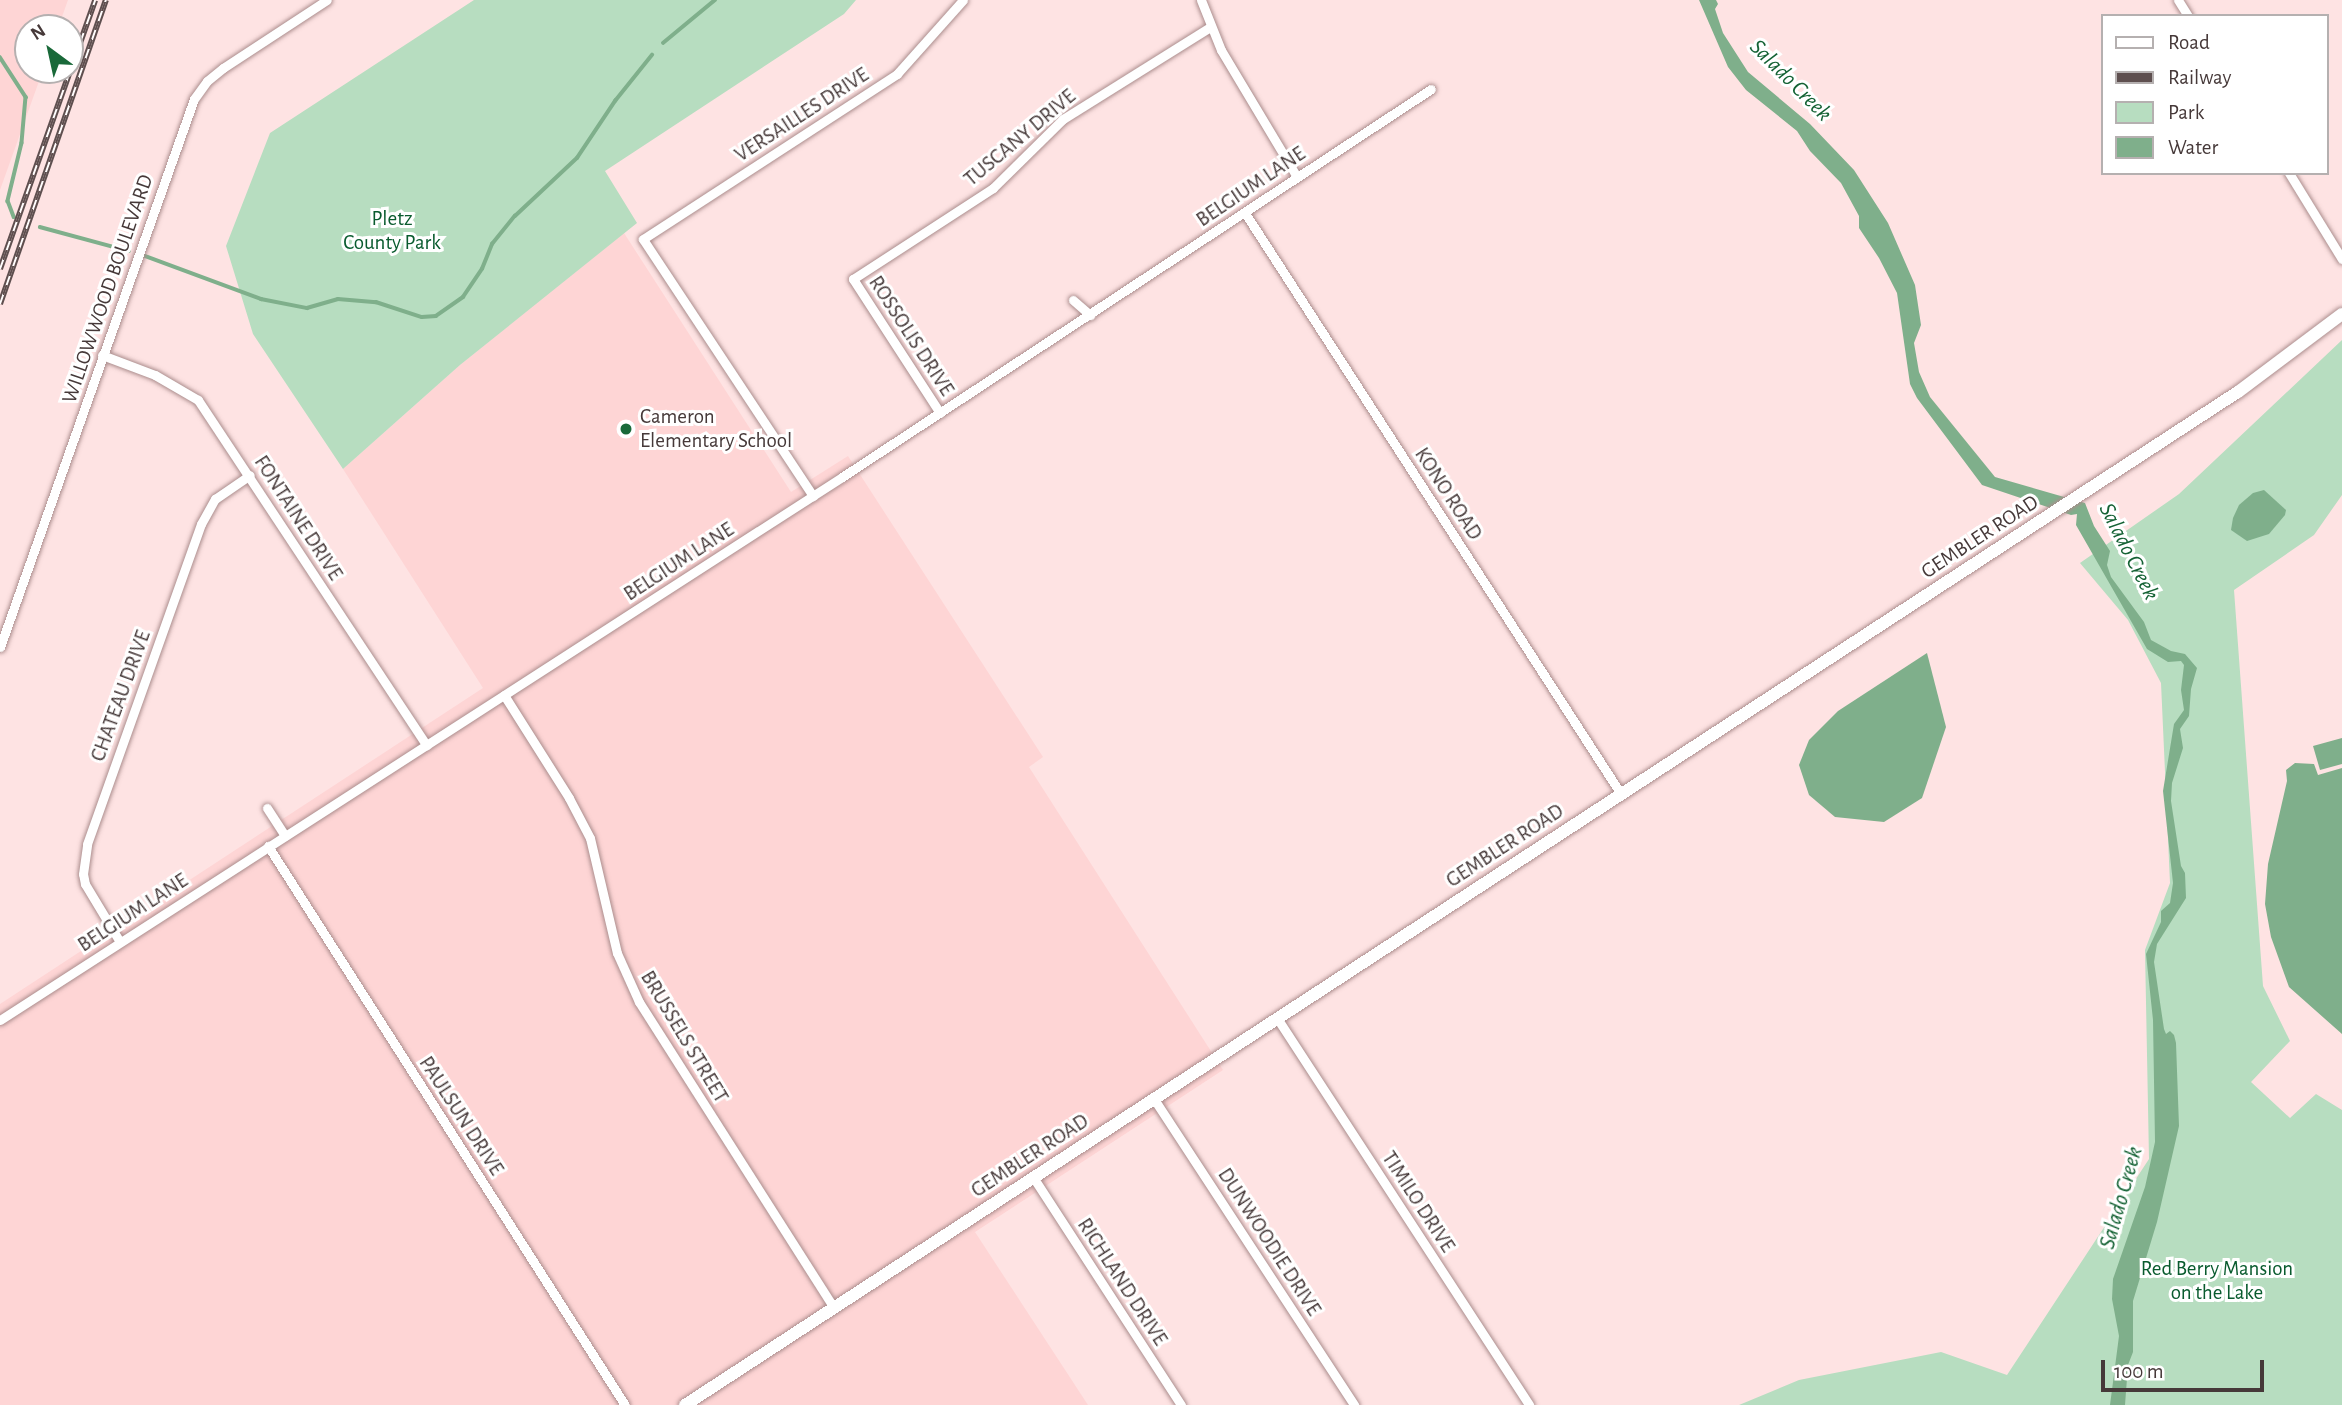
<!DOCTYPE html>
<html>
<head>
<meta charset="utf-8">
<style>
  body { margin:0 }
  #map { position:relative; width:2342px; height:1405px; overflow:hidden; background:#fee3e3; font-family:"Alegreya Sans",sans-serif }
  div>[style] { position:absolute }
  .built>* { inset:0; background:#fed5d5 }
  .green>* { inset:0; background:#b7ddc0 }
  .water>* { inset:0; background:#7faf8b }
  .stream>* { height:3.5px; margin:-1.75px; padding:0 1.75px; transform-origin:1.75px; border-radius:1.75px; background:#7faf8b }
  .roads { filter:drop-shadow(0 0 2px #ab8d8d) drop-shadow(0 0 2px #ab8d8d) }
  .minor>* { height:9px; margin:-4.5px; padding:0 4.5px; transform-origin:4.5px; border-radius:4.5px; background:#fff }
  .secondary>* { height:12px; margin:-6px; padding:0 6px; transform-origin:6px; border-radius:6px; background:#fff }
  .rail>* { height:6px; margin-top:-3px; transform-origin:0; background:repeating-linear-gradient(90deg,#fff 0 10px,#5e4f4f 0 20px); box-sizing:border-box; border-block:2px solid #5e4f4f }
  .dots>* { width:19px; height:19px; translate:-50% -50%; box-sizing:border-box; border:4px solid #fff; border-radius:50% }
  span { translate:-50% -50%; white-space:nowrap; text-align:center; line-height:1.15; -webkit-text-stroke:6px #fff; paint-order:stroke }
  .street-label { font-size:21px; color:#463939 }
  .park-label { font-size:21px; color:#095b2e }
  .poi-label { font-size:21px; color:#463939 }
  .left { translate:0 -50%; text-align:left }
  .water-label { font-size:23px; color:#146234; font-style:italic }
  .legend { position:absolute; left:2101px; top:14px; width:228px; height:161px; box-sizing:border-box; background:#fff; border:2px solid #b5b0b0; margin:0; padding:9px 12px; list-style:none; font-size:21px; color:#463939 }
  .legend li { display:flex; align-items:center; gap:14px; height:35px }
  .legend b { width:35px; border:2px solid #b5b0b0 }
  .north { position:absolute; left:14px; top:14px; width:70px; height:70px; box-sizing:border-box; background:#fff; border:2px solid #b5b0b0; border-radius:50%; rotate:327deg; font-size:19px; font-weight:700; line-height:28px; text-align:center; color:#463939 }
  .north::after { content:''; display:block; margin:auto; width:24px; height:32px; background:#196939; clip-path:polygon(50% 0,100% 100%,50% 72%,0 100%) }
  .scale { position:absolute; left:2101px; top:1360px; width:163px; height:32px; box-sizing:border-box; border:4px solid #463939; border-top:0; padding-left:9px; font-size:21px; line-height:24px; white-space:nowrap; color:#463939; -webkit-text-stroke:5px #fff; paint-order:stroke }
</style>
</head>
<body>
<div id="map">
  <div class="built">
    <div style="clip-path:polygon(0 0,68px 0,58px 28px,28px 28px,28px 70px,43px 70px,0 190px)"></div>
    <div style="clip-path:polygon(624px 233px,791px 492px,848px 456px,1043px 757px,1029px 767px,1223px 1070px,975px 1232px,1088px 1405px,0 1405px,0 1004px,483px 688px,343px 469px,460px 365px)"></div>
  </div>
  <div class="green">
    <div style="clip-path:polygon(474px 0,856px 0,844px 14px,605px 171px,637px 223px,460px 365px,343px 469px,253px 334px,226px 246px,270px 133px)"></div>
    <div style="clip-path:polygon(2342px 340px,2342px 495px,2314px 535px,2234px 590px,2263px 986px,2290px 1041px,2251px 1082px,2290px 1118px,2316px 1094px,2342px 1110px,2342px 1405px,1739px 1405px,1799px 1380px,1941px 1352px,2007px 1375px,2149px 1159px,2145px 950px,2170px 883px,2161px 683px,2128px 620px,2080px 563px,2179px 494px)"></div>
  </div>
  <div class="water">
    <div style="clip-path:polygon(1699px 0,1716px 0,1718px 4px,1715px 9px,1723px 33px,1748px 72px,1810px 124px,1854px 170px,1888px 223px,1915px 285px,1921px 325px,1914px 343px,1919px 372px,1930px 397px,1995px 477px,2085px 503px,2094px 526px,2110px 551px,2107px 565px,2111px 577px,2144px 622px,2151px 640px,2171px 651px,2185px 654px,2197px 668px,2191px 689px,2189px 716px,2180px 729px,2183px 748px,2172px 783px,2171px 801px,2181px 866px,2185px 873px,2186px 898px,2157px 944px,2154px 962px,2164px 1029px,2166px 1034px,2170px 1031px,2174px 1035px,2176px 1043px,2179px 1126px,2157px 1222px,2133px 1301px,2133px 1352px,2128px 1365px,2125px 1405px,2110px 1405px,2119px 1336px,2112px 1299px,2113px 1279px,2145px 1187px,2155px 1142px,2153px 1020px,2146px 954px,2161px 922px,2161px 911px,2170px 903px,2173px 883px,2163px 791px,2174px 724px,2184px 710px,2181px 690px,2184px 665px,2181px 661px,2168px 662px,2147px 649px,2076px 525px,2077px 514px,2071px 515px,1982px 485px,1917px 398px,1910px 384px,1897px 293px,1879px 258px,1859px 228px,1859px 216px,1841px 183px,1810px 151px,1797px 131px,1746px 90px,1728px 67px)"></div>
    <div style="clip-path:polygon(2264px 490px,2286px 510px,2285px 515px,2269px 534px,2247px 541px,2231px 530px,2233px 518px,2239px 505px,2253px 493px)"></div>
    <div style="clip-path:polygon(1927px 653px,1946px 727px,1922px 798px,1884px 822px,1835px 817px,1809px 795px,1799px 765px,1809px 740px,1838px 711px)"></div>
    <div style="clip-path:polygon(2342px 738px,2342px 764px,2320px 770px,2313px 746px)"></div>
    <div style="clip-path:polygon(2295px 763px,2314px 764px,2318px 775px,2342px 768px,2342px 1034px,2289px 987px,2271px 937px,2265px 904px,2268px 864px,2287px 781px,2286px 770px)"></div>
  </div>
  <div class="stream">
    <div style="left:663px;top:43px;width:67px;rotate:-39.6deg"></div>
    <div style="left:0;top:57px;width:48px;rotate:57deg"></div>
    <div style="left:26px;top:97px;width:46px;rotate:95deg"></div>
    <div style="left:22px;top:143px;width:60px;rotate:103.6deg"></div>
    <div style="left:8px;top:201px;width:17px;rotate:69deg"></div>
    <div style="left:40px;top:227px;width:92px;rotate:15.1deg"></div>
    <div style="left:145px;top:256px;width:124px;rotate:20.3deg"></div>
    <div style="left:261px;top:299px;width:47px;rotate:11.1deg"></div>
    <div style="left:307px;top:308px;width:32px;rotate:-16deg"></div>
    <div style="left:338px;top:299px;width:38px;rotate:5deg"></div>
    <div style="left:376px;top:302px;width:48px;rotate:18.1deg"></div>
    <div style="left:422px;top:317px;width:14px;rotate:-4deg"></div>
    <div style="left:436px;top:316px;width:33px;rotate:-35deg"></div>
    <div style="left:463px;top:297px;width:34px;rotate:-56deg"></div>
    <div style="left:482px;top:269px;width:27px;rotate:-68deg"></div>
    <div style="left:492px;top:244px;width:36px;rotate:-51deg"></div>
    <div style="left:515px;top:216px;width:85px;rotate:-43.1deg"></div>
    <div style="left:577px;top:158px;width:69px;rotate:-56.3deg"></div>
    <div style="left:615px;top:101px;width:59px;rotate:-51.2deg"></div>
  </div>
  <div class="roads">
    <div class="minor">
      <div style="left:1201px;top:0;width:54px;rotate:68.2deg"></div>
      <div style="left:1221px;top:50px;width:148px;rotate:59.1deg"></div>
      <div style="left:2178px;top:0;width:19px;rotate:58deg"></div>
      <div style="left:2289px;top:173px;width:101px;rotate:58.4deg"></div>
      <div style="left:1245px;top:213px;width:692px;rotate:57.09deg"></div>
      <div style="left:1073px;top:300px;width:23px;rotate:41deg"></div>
      <div style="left:102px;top:355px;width:57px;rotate:20.7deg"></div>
      <div style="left:155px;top:375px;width:50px;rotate:30.2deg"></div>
      <div style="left:198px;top:400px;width:414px;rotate:56.5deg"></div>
      <div style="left:940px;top:413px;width:160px;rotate:-123deg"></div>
      <div style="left:853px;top:279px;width:167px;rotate:-33deg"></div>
      <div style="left:993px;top:188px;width:98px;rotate:-44.6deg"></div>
      <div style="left:1063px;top:119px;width:173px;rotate:-32deg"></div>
      <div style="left:813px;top:496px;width:308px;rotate:-123.5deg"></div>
      <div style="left:643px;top:239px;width:303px;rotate:-33deg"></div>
      <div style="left:897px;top:74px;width:99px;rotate:-48.3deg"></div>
      <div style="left:0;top:647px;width:581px;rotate:-70.51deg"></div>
      <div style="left:194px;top:99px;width:22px;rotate:-54deg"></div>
      <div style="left:207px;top:81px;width:21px;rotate:-39deg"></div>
      <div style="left:223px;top:68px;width:124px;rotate:-33.2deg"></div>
      <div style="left:504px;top:695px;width:122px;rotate:57.7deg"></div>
      <div style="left:569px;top:798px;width:45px;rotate:62.3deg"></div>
      <div style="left:590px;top:838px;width:118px;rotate:76.8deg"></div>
      <div style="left:617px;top:953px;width:54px;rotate:65.8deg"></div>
      <div style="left:639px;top:1002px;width:363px;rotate:57.5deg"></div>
      <div style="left:267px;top:808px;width:33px;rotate:57deg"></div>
      <div style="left:268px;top:846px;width:663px;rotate:57.44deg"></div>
      <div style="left:120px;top:942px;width:68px;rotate:-121.1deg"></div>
      <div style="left:85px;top:884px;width:10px;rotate:-101deg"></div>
      <div style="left:83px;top:874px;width:30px;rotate:-82deg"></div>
      <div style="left:87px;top:844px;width:340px;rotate:-70.4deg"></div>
      <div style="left:201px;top:524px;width:29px;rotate:-61deg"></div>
      <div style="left:215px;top:499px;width:42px;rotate:-34.4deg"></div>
      <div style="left:1277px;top:1018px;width:462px;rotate:56.9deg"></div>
      <div style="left:0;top:1020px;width:1002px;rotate:-32.82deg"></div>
      <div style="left:842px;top:477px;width:705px;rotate:-33.37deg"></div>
      <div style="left:1154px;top:1099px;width:366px;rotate:56.8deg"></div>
      <div style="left:1033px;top:1177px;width:272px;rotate:57deg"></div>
    </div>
    <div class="secondary">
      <div style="left:685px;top:1405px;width:1854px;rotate:-33.12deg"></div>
      <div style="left:2238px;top:392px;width:130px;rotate:-36.9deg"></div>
    </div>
  </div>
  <div class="rail">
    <div style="left:0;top:269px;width:285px;rotate:-70.5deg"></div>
    <div style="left:0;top:304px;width:322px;rotate:-70.8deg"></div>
  </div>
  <div class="dots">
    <div style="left:626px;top:429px;background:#196939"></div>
  </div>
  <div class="street-label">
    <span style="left:802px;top:115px;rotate:-33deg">VERSAILLES DRIVE</span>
    <span style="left:1020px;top:138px;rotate:-40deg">TUSCANY DRIVE</span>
    <span style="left:1251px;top:187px;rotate:-34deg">BELGIUM LANE</span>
    <span style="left:108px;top:289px;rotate:-71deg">WILLOWWOOD BOULEVARD</span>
    <span style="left:911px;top:336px;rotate:57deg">ROSSOLIS DRIVE</span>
    <span style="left:1448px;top:494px;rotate:57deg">KONO ROAD</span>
    <span style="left:298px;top:518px;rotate:57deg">FONTAINE DRIVE</span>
    <span style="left:1980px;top:537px;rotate:-33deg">GEMBLER ROAD</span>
    <span style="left:679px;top:562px;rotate:-33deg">BELGIUM LANE</span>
    <span style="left:121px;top:696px;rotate:-70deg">CHATEAU DRIVE</span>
    <span style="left:1505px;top:846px;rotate:-33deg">GEMBLER ROAD</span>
    <span style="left:133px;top:913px;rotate:-33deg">BELGIUM LANE</span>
    <span style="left:684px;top:1037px;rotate:59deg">BRUSSELS STREET</span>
    <span style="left:461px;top:1116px;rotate:57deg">PAULSUN DRIVE</span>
    <span style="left:1030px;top:1156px;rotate:-33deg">GEMBLER ROAD</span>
    <span style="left:1418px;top:1202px;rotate:57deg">TIMILO DRIVE</span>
    <span style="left:1269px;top:1242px;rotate:57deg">DUNWOODIE DRIVE</span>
    <span style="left:1122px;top:1282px;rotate:57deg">RICHLAND DRIVE</span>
  </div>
  <div class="park-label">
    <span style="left:392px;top:231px">Pletz<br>County Park</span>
    <span style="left:2217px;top:1281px">Red Berry Mansion<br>on the Lake</span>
  </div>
  <div class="poi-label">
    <span class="left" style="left:640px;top:429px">Cameron<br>Elementary School</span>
  </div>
  <div class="water-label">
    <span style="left:1790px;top:81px;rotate:45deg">Salado Creek</span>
    <span style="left:2128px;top:552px;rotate:63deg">Salado Creek</span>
    <span style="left:2122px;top:1198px;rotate:-74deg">Salado Creek</span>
  </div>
  <ul class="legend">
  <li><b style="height:9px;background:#fff"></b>Road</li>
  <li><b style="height:9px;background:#5e4f4f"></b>Railway</li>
  <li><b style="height:19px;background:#b7ddc0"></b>Park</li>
  <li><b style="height:19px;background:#7faf8b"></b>Water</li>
  </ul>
  <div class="north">N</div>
  <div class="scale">100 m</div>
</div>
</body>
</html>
